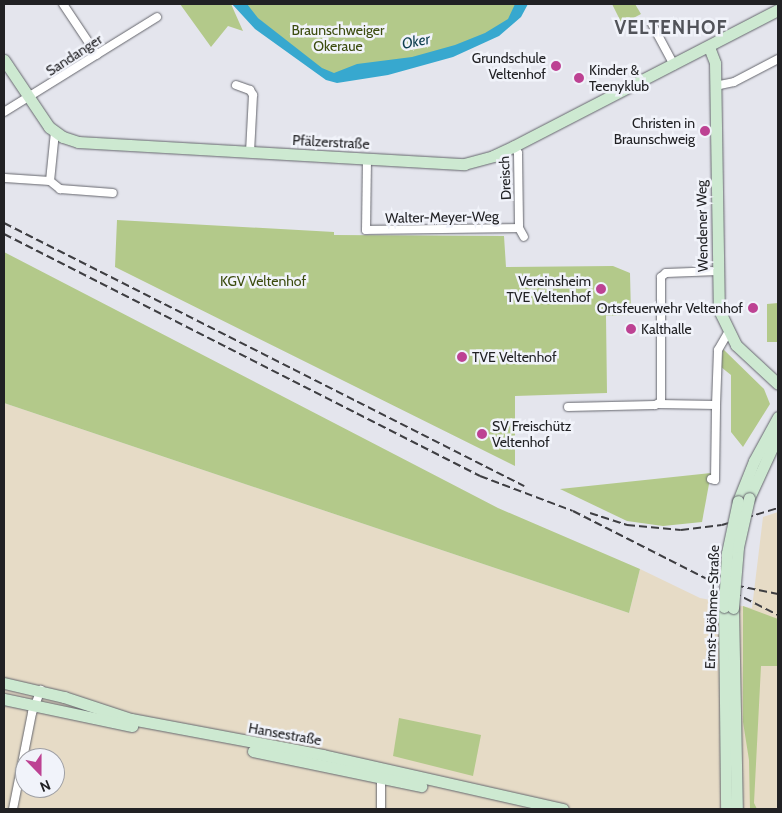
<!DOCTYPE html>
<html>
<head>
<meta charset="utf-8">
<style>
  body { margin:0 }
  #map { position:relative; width:782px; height:813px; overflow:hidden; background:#e4e5ed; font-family:Cabin,sans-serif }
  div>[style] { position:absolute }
  .industrial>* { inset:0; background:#e6dbc6 }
  .green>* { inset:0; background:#b3c98a }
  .water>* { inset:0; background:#37a8cf }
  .roads { filter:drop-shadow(0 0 1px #65666d) drop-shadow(0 0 1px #65666d) }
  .street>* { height:8px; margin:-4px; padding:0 4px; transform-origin:4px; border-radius:4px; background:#fff }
  .secondary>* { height:11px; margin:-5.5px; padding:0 5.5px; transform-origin:5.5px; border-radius:5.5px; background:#cde9d1 }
  .rail>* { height:2px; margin-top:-1px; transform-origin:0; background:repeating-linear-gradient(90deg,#3e3e42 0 8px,transparent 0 12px) }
  .bridges { filter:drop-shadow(0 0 1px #65666d) drop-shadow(0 0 1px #65666d) }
  .secondary-bridge>* { height:11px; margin:-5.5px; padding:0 5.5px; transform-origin:5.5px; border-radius:5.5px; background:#cde9d1 }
  .dots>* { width:14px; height:14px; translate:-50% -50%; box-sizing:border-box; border:2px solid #f1f3fa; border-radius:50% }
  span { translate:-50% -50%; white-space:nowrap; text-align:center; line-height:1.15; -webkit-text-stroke:5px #f1f3fa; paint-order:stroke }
  .park-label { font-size:14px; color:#3c4c0f }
  .street-label { font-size:14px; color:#212124 }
  .poi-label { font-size:14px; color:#212124 }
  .right { translate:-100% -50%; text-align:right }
  .left { translate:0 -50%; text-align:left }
  .water-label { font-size:15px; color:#0d3e4f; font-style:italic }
  .district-label { font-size:19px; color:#52545a; font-weight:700; letter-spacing:1px }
  .frame { position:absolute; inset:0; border:5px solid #212124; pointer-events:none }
  .north { position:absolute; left:15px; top:748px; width:50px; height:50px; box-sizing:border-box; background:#f1f3fa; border:1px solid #9e9fa4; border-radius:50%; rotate:158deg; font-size:14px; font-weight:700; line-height:20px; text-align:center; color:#212124 }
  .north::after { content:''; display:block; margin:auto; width:18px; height:22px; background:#bd4293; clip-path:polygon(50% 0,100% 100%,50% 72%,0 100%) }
</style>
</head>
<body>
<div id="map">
  <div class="industrial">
    <div style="clip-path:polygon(evenodd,4px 403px,629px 613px,640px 569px,700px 598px,752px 608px,763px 517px,778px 512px,778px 809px,4px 809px,4px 403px,25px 758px,55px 758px,55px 788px,25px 788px,25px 758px)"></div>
  </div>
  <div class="green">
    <div style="clip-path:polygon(180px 4px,231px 4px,243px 31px,228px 26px,211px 47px)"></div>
    <div style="clip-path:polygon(240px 4px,519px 4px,513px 17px,489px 36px,438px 56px,335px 76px,324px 72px)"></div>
    <div style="clip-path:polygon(612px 4px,635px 4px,641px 14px,622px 24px)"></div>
    <div style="clip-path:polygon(117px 220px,334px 232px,334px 235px,504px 236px,506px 267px,613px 266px,630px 273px,631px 315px,606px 316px,607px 393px,515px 396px,515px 466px,115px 267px)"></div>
    <div style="clip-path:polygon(4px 252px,498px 508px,640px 569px,629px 613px,4px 403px)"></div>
    <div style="clip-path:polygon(778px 303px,778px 342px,767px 342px,767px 304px)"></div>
    <div style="clip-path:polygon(723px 349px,764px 389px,770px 404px,743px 447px,731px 432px,731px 375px,721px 367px)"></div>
    <div style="clip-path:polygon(711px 473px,702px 522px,663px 526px,627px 521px,560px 489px)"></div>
    <div style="clip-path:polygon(743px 606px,778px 619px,778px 666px,761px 666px,754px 803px,757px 809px,750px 809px,749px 760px,743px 722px)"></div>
    <div style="clip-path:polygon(399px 718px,481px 735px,473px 776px,393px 756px)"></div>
  </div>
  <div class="water">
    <div style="clip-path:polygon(232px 4px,247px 4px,258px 18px,322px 68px,334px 73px,357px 64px,412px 57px,455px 45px,485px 33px,508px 19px,515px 4px,528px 4px,521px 17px,499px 36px,453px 57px,388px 75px,337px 83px,326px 80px,255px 29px)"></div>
  </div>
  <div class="roads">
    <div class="street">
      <div style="left:63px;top:4px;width:61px;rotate:56.3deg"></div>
      <div style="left:652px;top:24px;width:47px;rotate:61.8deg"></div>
      <div style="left:236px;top:85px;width:15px;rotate:20deg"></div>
      <div style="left:250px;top:90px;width:6px;rotate:59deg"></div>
      <div style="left:253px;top:95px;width:58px;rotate:93deg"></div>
      <div style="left:715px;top:86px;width:19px;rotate:-12deg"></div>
      <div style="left:734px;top:82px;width:50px;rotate:-27.6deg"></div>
      <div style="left:4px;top:112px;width:180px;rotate:-31.8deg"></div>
      <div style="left:514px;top:146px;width:8px;rotate:60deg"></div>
      <div style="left:518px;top:153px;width:75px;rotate:89.2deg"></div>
      <div style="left:519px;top:228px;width:10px;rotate:61deg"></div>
      <div style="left:367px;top:159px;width:71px;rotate:90.8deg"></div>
      <div style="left:366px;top:230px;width:153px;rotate:-0.7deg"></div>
      <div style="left:5px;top:178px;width:45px;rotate:3.8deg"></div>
      <div style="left:50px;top:181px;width:49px;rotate:-84.2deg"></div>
      <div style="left:50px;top:181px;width:13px;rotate:39deg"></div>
      <div style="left:60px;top:189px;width:53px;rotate:4.3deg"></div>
      <div style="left:659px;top:404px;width:57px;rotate:1deg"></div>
      <div style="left:716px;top:405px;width:55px;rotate:-87.9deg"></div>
      <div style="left:718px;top:350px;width:20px;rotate:-60deg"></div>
      <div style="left:568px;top:407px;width:87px;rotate:-1.3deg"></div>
      <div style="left:655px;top:405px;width:7px;rotate:-27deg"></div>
      <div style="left:661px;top:402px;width:125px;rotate:-90deg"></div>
      <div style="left:661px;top:277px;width:6px;rotate:-39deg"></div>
      <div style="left:666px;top:273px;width:52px;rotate:-2.2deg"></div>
      <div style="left:711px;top:479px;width:4px;rotate:14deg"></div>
      <div style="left:715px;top:480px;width:75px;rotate:-89.2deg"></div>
      <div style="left:13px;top:809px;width:98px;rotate:-78.8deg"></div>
      <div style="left:32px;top:713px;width:25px;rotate:-69deg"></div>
      <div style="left:381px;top:809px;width:36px;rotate:-90deg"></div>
    </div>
    <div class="secondary">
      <div style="left:709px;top:47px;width:17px;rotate:69deg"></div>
      <div style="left:715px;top:63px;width:247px;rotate:89.1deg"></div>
      <div style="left:719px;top:310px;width:39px;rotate:64deg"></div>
      <div style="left:736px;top:345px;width:57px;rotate:42.9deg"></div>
      <div style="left:4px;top:60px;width:81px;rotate:56.1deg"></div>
      <div style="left:49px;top:127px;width:17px;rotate:36deg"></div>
      <div style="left:63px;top:137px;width:16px;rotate:18deg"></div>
      <div style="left:78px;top:142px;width:387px;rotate:3.3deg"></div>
      <div style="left:464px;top:164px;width:30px;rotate:-15deg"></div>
      <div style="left:493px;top:156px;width:23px;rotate:-25deg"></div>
      <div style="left:514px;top:146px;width:297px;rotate:-27.3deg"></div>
      <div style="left:749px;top:498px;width:69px;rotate:-65.3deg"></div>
      <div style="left:738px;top:501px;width:43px;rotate:-68.2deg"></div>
      <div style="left:754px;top:461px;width:50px;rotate:-61.4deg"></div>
      <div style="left:724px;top:607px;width:202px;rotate:89.4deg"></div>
      <div style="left:733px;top:608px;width:201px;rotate:88.9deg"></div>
      <div style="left:4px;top:683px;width:62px;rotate:13.1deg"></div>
      <div style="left:64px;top:697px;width:71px;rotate:18.2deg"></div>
      <div style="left:131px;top:719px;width:195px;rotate:10.6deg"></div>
      <div style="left:323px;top:755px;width:246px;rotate:12.7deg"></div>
      <div style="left:4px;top:699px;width:131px;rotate:11.9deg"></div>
      <div style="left:253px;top:751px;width:172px;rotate:11.8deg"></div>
    </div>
  </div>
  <div class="rail">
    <div style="left:4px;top:223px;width:583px;rotate:26.83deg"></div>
    <div style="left:4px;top:234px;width:534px;rotate:26.95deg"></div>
    <div style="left:480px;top:476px;width:99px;rotate:20.6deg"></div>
    <div style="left:573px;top:511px;width:230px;rotate:26.9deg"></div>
    <div style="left:590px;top:513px;width:39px;rotate:18deg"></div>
    <div style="left:627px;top:525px;width:54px;rotate:5.3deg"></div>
    <div style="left:681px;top:530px;width:41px;rotate:-7deg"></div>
    <div style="left:722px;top:525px;width:59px;rotate:-16.9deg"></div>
    <div style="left:724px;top:583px;width:55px;rotate:11.5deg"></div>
  </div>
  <div class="bridges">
    <div class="secondary-bridge">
      <div style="left:724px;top:607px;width:54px;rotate:-86.8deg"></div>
      <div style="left:727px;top:553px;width:53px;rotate:-78.1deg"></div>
      <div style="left:733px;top:608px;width:61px;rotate:-85.3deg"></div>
      <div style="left:738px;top:547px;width:50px;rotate:-77.3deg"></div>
    </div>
  </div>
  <div class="dots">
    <div style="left:556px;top:66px;background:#bd4293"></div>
    <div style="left:579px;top:78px;background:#bd4293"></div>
    <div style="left:705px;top:131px;background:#bd4293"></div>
    <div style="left:601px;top:289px;background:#bd4293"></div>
    <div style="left:753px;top:308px;background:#bd4293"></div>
    <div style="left:631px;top:329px;background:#bd4293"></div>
    <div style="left:462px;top:357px;background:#bd4293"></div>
    <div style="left:482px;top:434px;background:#bd4293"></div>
  </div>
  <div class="park-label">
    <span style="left:338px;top:38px">Braunschweiger<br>Okeraue</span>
    <span style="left:263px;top:281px">KGV Veltenhof</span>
  </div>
  <div class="street-label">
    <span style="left:74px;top:55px;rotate:-33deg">Sandanger</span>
    <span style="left:331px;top:142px;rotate:3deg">Pfälzerstraße</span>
    <span style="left:505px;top:178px;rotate:-93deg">Dreisch</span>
    <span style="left:442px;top:217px;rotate:-1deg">Walter-Meyer-Weg</span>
    <span style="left:702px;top:226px;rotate:-91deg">Wendener Weg</span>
    <span style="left:712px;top:607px;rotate:-88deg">Ernst-Böhme-Straße</span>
    <span style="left:285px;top:734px;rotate:10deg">Hansestraße</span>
  </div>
  <div class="poi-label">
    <span class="right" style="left:546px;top:66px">Grundschule<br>Veltenhof</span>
    <span class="left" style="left:589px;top:78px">Kinder &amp;<br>Teenyklub</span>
    <span class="right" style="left:695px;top:131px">Christen in<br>Braunschweig</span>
    <span class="right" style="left:591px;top:289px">Vereinsheim<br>TVE Veltenhof</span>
    <span class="right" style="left:743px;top:308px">Ortsfeuerwehr Veltenhof</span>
    <span class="left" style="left:641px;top:329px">Kalthalle</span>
    <span class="left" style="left:472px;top:357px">TVE Veltenhof</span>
    <span class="left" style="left:492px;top:434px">SV Freischütz<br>Veltenhof</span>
  </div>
  <div class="water-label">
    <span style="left:416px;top:42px;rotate:-11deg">Oker</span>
  </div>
  <div class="district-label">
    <span style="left:671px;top:28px">VELTENHOF</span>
  </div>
  <div class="frame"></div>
  <div class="north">N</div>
</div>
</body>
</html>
